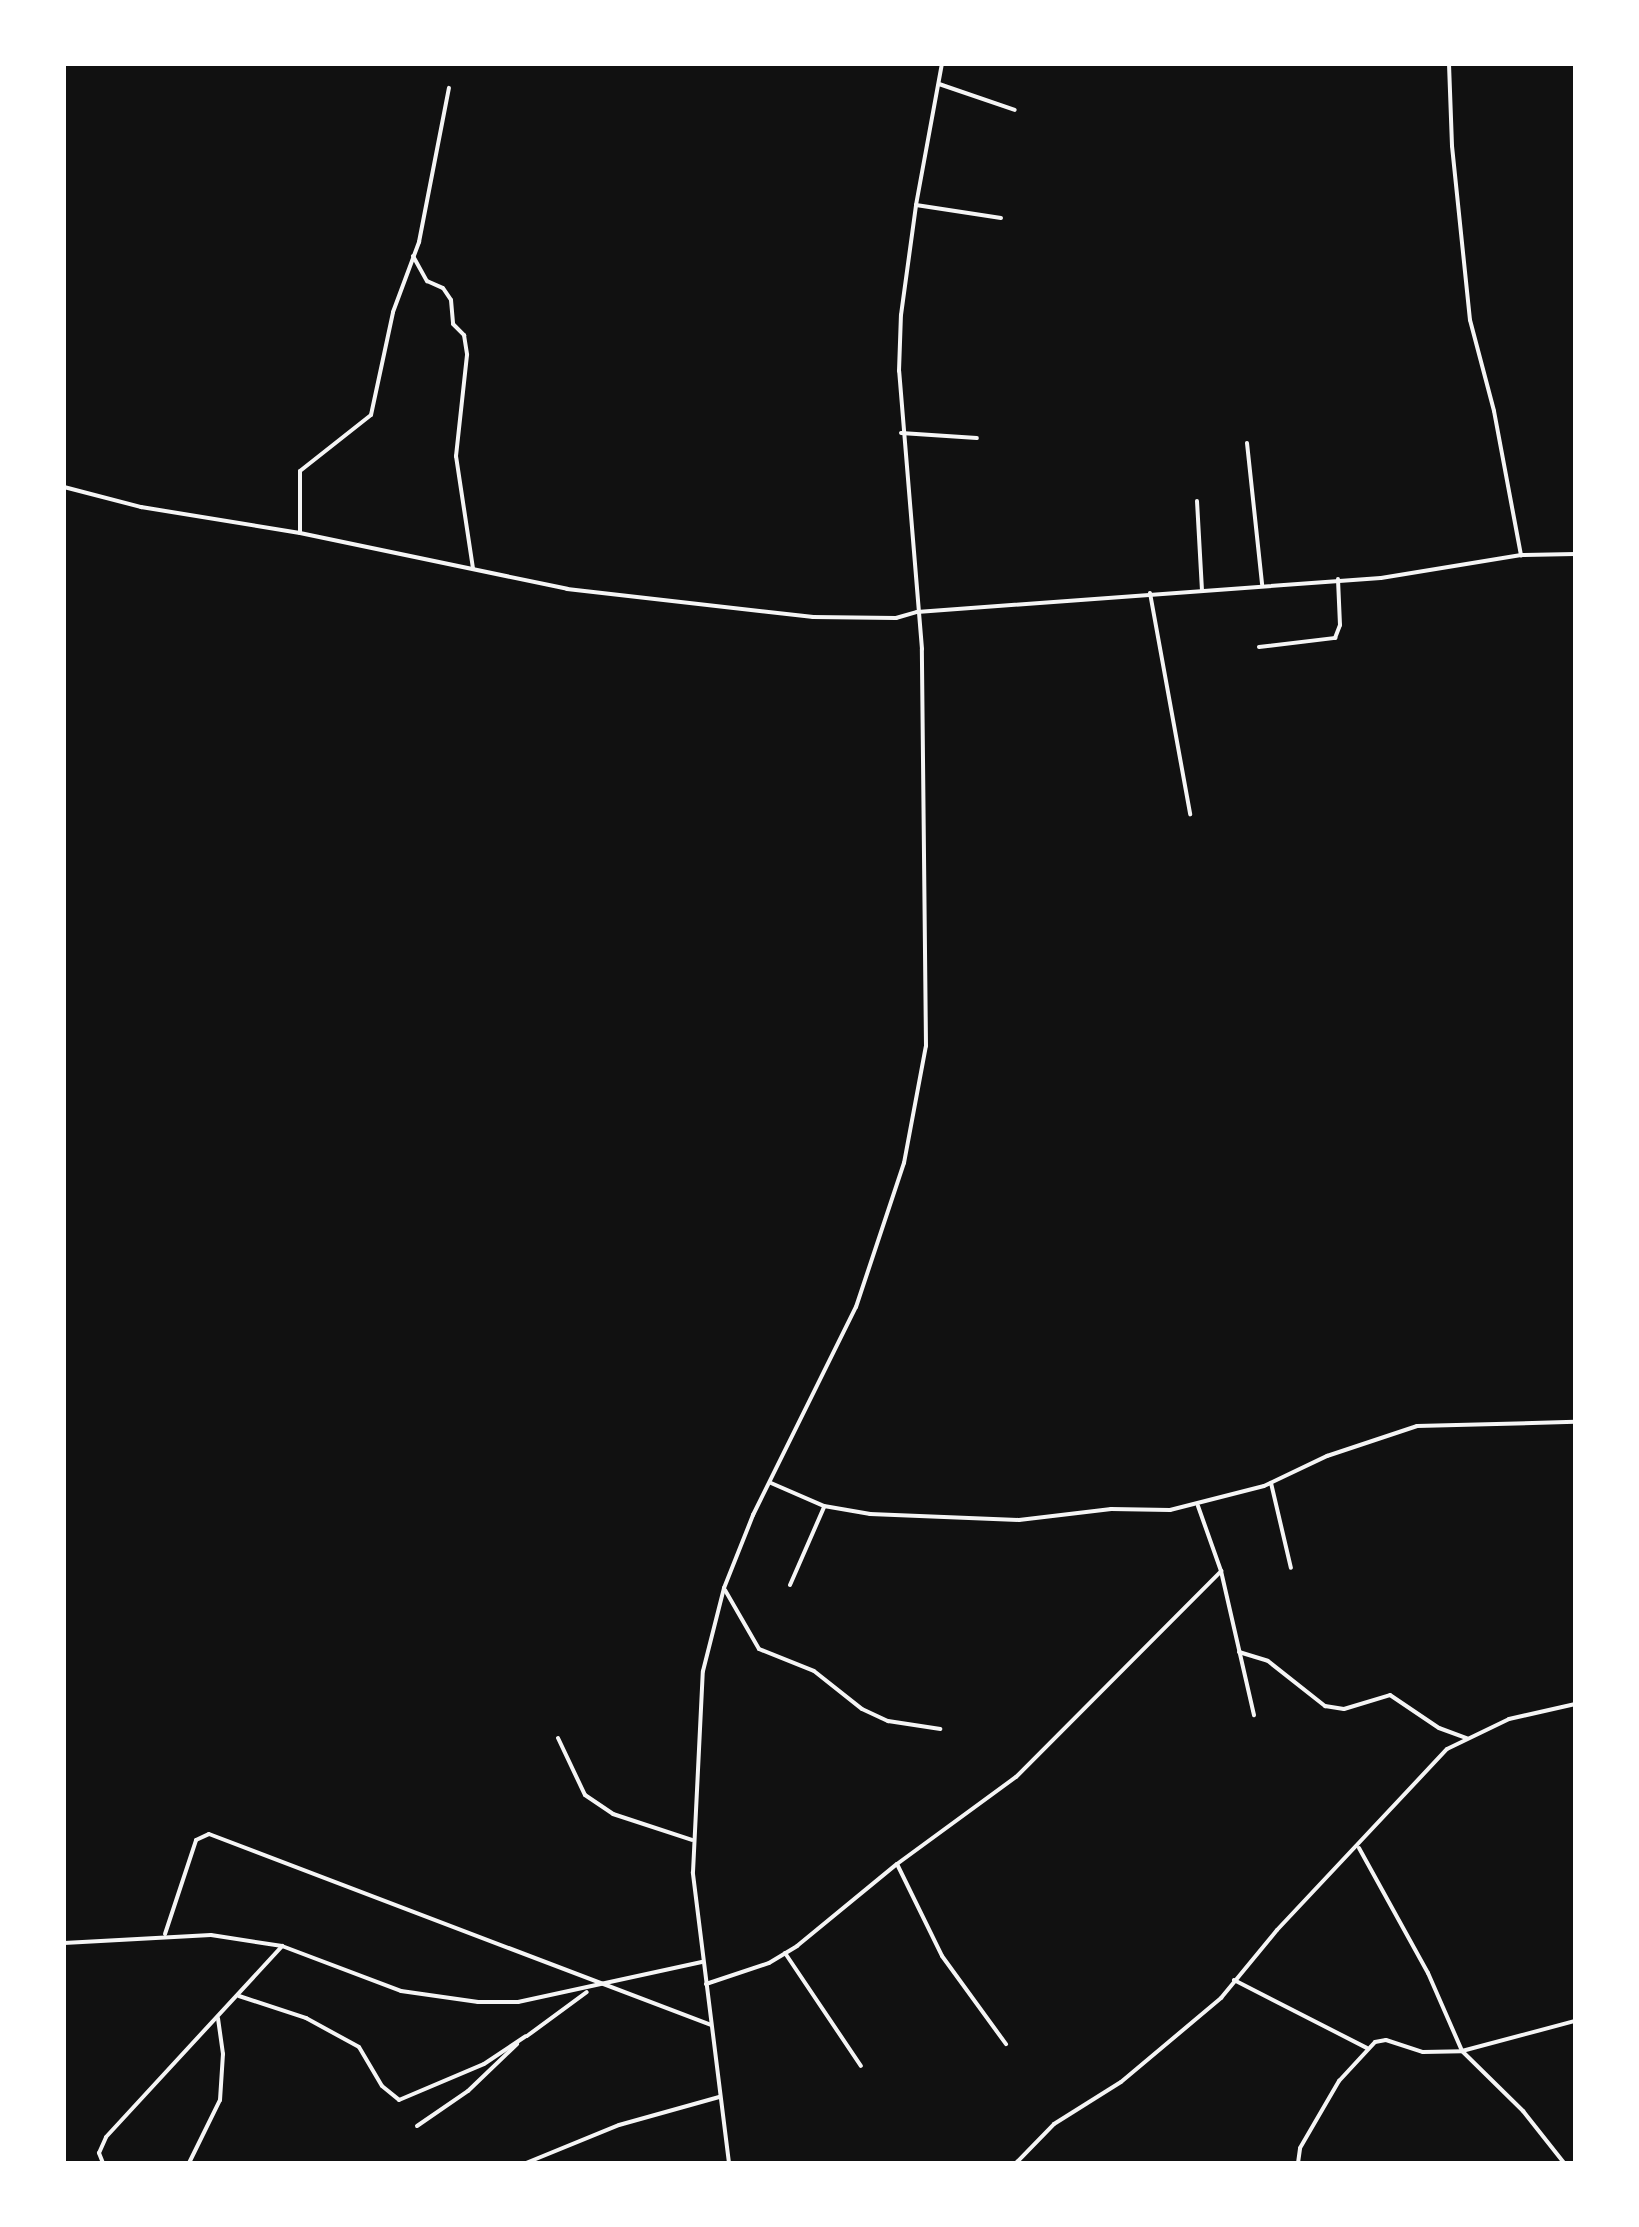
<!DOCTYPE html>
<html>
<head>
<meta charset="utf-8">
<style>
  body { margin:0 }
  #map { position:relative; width:1639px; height:2227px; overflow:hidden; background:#111; font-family:Commissioner,sans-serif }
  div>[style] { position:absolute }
  .minor>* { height:4px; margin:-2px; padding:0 2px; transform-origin:2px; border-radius:2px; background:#f5f5f5 }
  span { translate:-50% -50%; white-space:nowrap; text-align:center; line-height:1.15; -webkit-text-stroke:6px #fff; paint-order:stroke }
  .frame { position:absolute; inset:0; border:66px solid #fff; pointer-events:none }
</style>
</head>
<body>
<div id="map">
  <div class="minor">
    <div style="left:1449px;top:64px;width:82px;rotate:87.9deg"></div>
    <div style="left:1452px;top:146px;width:175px;rotate:84.1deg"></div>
    <div style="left:1470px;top:320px;width:94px;rotate:75.2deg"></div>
    <div style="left:1494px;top:411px;width:147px;rotate:79.4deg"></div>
    <div style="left:939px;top:84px;width:80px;rotate:18.9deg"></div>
    <div style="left:916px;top:205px;width:86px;rotate:8.7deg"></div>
    <div style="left:413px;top:256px;width:29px;rotate:61deg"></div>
    <div style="left:427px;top:281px;width:17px;rotate:24deg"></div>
    <div style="left:443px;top:288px;width:14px;rotate:56deg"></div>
    <div style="left:451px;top:300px;width:24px;rotate:85deg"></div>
    <div style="left:453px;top:324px;width:16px;rotate:45deg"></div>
    <div style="left:464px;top:335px;width:20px;rotate:81deg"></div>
    <div style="left:467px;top:355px;width:102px;rotate:96.2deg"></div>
    <div style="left:456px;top:456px;width:114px;rotate:81.4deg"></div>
    <div style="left:901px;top:433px;width:76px;rotate:3.8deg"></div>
    <div style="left:1247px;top:443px;width:142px;rotate:83.9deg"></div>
    <div style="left:64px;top:487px;width:80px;rotate:14.6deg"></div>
    <div style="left:141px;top:507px;width:161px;rotate:9.3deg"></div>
    <div style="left:300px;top:533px;width:273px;rotate:11.8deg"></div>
    <div style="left:567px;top:589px;width:248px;rotate:6.5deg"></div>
    <div style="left:813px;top:617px;width:83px;rotate:0.7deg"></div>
    <div style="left:896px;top:618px;width:22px;rotate:-16deg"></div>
    <div style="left:917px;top:612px;width:465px;rotate:-4.2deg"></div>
    <div style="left:1381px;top:578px;width:142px;rotate:-9.3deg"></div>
    <div style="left:1521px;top:555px;width:54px;rotate:-1.1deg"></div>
    <div style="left:1197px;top:501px;width:89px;rotate:86.8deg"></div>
    <div style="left:300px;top:532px;width:61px;rotate:-90deg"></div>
    <div style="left:300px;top:471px;width:90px;rotate:-38.3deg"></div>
    <div style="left:371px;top:415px;width:105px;rotate:-77.9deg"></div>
    <div style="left:393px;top:312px;width:75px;rotate:-69.6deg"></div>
    <div style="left:419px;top:242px;width:157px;rotate:-79deg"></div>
    <div style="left:1150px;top:593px;width:225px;rotate:79.7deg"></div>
    <div style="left:1259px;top:647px;width:77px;rotate:-6.8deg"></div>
    <div style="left:1335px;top:638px;width:14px;rotate:-69deg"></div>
    <div style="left:1340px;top:625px;width:46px;rotate:-92.5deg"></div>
    <div style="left:771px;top:1483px;width:58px;rotate:23.5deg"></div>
    <div style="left:824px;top:1506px;width:47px;rotate:9.9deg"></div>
    <div style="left:870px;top:1514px;width:149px;rotate:2.3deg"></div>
    <div style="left:1019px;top:1520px;width:93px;rotate:-6.8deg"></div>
    <div style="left:1111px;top:1509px;width:59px;rotate:1deg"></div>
    <div style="left:1170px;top:1510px;width:97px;rotate:-14.3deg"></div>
    <div style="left:1264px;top:1486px;width:70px;rotate:-25.5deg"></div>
    <div style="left:1327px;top:1456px;width:95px;rotate:-18.4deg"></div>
    <div style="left:1417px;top:1426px;width:158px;rotate:-1.5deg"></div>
    <div style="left:1271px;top:1483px;width:87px;rotate:76.8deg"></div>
    <div style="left:1198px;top:1506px;width:69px;rotate:70.5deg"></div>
    <div style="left:1221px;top:1571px;width:148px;rotate:77.1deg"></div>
    <div style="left:790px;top:1585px;width:85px;rotate:-66.4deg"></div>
    <div style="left:725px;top:1590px;width:68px;rotate:60deg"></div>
    <div style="left:759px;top:1649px;width:59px;rotate:21.8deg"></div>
    <div style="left:814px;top:1671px;width:61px;rotate:38.4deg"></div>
    <div style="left:862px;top:1709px;width:29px;rotate:25deg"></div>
    <div style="left:888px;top:1721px;width:53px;rotate:8.7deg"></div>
    <div style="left:1239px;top:1652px;width:30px;rotate:17deg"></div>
    <div style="left:1268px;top:1661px;width:73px;rotate:38.3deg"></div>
    <div style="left:1325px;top:1706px;width:19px;rotate:9deg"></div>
    <div style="left:1344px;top:1709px;width:48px;rotate:-16.9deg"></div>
    <div style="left:1390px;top:1695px;width:59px;rotate:34deg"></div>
    <div style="left:1439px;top:1728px;width:30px;rotate:20deg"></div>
    <div style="left:558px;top:1738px;width:63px;rotate:64.7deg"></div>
    <div style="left:585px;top:1795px;width:34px;rotate:34deg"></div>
    <div style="left:613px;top:1814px;width:83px;rotate:18.2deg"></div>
    <div style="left:1359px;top:1848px;width:143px;rotate:61.1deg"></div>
    <div style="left:1428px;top:1973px;width:85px;rotate:66.4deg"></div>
    <div style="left:1462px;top:2051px;width:86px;rotate:44.5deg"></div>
    <div style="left:1523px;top:2111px;width:66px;rotate:51.7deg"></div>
    <div style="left:897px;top:1864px;width:102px;rotate:63.9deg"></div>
    <div style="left:942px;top:1956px;width:109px;rotate:54deg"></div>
    <div style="left:165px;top:1934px;width:99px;rotate:-71.7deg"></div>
    <div style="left:196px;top:1840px;width:14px;rotate:-25deg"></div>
    <div style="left:209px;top:1834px;width:537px;rotate:20.83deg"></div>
    <div style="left:64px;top:1943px;width:147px;rotate:-3.1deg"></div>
    <div style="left:211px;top:1935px;width:72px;rotate:8.8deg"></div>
    <div style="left:282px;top:1946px;width:127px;rotate:20.7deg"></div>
    <div style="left:401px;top:1991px;width:78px;rotate:8.1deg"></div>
    <div style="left:478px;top:2002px;width:40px"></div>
    <div style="left:518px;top:2002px;width:188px;rotate:-12.3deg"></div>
    <div style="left:785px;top:1953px;width:136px;rotate:56.1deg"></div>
    <div style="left:1234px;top:1980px;width:149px;rotate:27.1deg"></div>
    <div style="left:706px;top:1984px;width:66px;rotate:-18.4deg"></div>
    <div style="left:769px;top:1963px;width:33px;rotate:-31deg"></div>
    <div style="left:797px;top:1946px;width:129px;rotate:-39.4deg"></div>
    <div style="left:897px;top:1864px;width:147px;rotate:-36.2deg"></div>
    <div style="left:1016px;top:1777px;width:291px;rotate:-45.1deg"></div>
    <div style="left:239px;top:1996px;width:71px;rotate:18.2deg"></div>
    <div style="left:306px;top:2018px;width:60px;rotate:28.7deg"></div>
    <div style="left:359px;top:2047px;width:45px;rotate:59.5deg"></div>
    <div style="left:382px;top:2086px;width:22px;rotate:39deg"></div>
    <div style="left:399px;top:2100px;width:92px;rotate:-23deg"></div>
    <div style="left:484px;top:2064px;width:50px;rotate:-33.7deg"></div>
    <div style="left:527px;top:2036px;width:74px;rotate:-36.3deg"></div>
    <div style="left:417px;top:2126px;width:62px;rotate:-34.5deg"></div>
    <div style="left:468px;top:2091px;width:68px;rotate:-43.8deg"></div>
    <div style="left:103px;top:2163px;width:11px;rotate:-112deg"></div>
    <div style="left:99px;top:2153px;width:17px;rotate:-66deg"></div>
    <div style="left:106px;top:2137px;width:260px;rotate:-47.3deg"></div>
    <div style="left:189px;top:2163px;width:70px;rotate:-63.8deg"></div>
    <div style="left:220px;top:2100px;width:46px;rotate:-86.3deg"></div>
    <div style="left:223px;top:2054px;width:36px;rotate:-98deg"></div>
    <div style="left:526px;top:2163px;width:100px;rotate:-22.2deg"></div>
    <div style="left:619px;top:2125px;width:104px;rotate:-15.6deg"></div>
    <div style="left:729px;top:2163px;width:293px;rotate:-97.1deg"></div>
    <div style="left:693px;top:1872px;width:201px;rotate:-87.2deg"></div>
    <div style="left:703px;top:1671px;width:86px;rotate:-75.8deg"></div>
    <div style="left:724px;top:1588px;width:79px;rotate:-68.3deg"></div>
    <div style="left:753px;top:1515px;width:232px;rotate:-63.7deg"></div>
    <div style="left:856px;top:1307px;width:152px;rotate:-71.6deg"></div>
    <div style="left:904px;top:1163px;width:119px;rotate:-79.4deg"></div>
    <div style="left:926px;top:1046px;width:397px;rotate:-90.6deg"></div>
    <div style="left:922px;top:649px;width:279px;rotate:-94.7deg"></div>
    <div style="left:899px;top:371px;width:56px;rotate:-88deg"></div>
    <div style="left:901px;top:315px;width:111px;rotate:-82.2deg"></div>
    <div style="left:916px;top:205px;width:143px;rotate:-79.6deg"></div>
    <div style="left:1016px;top:2163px;width:54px;rotate:-45.7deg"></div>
    <div style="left:1054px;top:2124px;width:79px;rotate:-32.1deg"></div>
    <div style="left:1121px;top:2082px;width:131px;rotate:-40deg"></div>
    <div style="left:1221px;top:1998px;width:88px;rotate:-50.5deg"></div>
    <div style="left:1277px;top:1930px;width:248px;rotate:-46.8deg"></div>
    <div style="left:1447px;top:1749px;width:69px;rotate:-25.8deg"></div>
    <div style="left:1509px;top:1719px;width:68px;rotate:-12.8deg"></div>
    <div style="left:1298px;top:2163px;width:15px;rotate:-82deg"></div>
    <div style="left:1300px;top:2148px;width:78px;rotate:-59.8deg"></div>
    <div style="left:1339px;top:2081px;width:53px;rotate:-47.3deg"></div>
    <div style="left:1375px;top:2042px;width:11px;rotate:-10deg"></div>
    <div style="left:1386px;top:2040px;width:39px;rotate:18deg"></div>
    <div style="left:1423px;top:2052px;width:39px;rotate:-1deg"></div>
    <div style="left:1462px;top:2051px;width:117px;rotate:-14.9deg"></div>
  </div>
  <div class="frame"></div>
</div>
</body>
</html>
